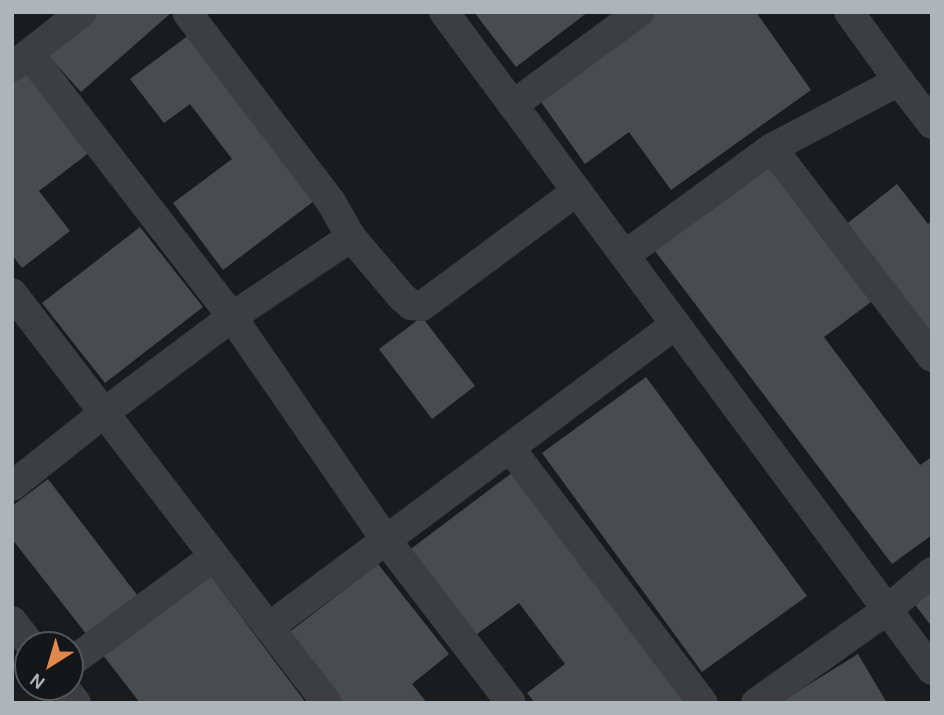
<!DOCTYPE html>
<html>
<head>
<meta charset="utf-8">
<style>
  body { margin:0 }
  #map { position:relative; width:944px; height:715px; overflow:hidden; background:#1a1b1c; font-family:Karla,sans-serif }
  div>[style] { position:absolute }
  .building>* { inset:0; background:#494c4e }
  .minor>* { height:30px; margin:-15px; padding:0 15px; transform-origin:15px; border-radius:15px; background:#3c3e41 }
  span { translate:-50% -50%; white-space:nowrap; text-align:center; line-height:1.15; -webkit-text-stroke:7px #151617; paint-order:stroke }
  .frame { position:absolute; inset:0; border:14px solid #aeb5ba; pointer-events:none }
  .north { position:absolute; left:14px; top:631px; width:70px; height:70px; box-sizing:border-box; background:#151617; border:2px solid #525658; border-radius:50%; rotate:217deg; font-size:19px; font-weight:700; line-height:28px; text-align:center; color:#aeb5ba }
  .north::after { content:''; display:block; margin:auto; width:24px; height:32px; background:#e1884e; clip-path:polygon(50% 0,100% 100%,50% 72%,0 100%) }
</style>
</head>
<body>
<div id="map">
  <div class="building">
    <div style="clip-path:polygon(90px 12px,172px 12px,81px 92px,45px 52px)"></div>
    <div style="clip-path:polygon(474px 12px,588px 12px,516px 67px)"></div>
    <div style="clip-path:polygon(646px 12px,756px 12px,811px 90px,671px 190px,629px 132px,585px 164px,534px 92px)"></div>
    <div style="clip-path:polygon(193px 32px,318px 198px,223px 270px,173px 203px,232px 159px,190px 104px,164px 123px,130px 79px)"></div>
    <div style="clip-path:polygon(23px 66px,90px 152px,39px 191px,70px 231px,22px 268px,12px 255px,12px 74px)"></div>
    <div style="clip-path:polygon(762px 158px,871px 302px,824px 337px,920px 465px,932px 457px,932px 535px,892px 564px,649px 243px)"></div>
    <div style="clip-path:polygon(897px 184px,928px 224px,932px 221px,932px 337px,844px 226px)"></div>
    <div style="clip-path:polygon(140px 227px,203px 307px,105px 383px,42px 303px)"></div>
    <div style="clip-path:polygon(422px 317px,475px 386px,432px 419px,379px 349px)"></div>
    <div style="clip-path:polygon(646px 377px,807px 596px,702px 672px,542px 453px)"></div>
    <div style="clip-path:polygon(513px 472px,687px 703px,535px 703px,527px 693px,565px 664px,519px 603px,473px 637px,408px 551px)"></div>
    <div style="clip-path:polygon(48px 479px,138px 596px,87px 635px,12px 539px,12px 506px)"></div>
    <div style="clip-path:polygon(378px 564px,449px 654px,412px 684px,427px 703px,342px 703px,288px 633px)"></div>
    <div style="clip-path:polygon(210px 575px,306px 703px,140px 703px,103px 655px)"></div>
    <div style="clip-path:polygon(932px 582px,932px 627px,910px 598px)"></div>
    <div style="clip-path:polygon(858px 654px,887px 703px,779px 703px)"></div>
  </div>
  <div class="minor">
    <div style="left:444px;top:12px;width:819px;rotate:53.44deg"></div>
    <div style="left:849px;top:12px;width:85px;rotate:54.1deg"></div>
    <div style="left:29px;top:54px;width:332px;rotate:52.3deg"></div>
    <div style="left:232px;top:317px;width:271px;rotate:55.4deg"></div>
    <div style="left:386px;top:540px;width:205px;rotate:52.5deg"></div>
    <div style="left:12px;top:67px;width:89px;rotate:-38.2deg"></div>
    <div style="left:513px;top:105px;width:157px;rotate:-36.4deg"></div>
    <div style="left:772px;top:148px;width:144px;rotate:-27.8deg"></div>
    <div style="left:899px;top:81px;width:54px;rotate:52.5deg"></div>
    <div style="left:351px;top:237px;width:77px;rotate:49.7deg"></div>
    <div style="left:401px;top:296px;width:13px;rotate:42deg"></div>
    <div style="left:411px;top:305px;width:11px;rotate:5deg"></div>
    <div style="left:422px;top:306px;width:193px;rotate:-36.6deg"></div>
    <div style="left:625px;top:255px;width:182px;rotate:-36.1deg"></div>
    <div style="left:772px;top:148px;width:263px;rotate:52.6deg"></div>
    <div style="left:12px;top:293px;width:517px;rotate:52.47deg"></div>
    <div style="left:510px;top:448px;width:320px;rotate:52.9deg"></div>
    <div style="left:12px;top:486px;width:119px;rotate:-38.5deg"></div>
    <div style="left:105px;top:412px;width:159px;rotate:-36.8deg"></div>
    <div style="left:232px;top:317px;width:143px;rotate:-33.9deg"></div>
    <div style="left:351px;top:237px;width:40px;rotate:-119.7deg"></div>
    <div style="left:331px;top:202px;width:238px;rotate:-127.2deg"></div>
    <div style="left:12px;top:621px;width:31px;rotate:52deg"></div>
    <div style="left:269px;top:627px;width:507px;rotate:-36.67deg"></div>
    <div style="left:70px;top:663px;width:179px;rotate:-36.6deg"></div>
    <div style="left:64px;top:687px;width:20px;rotate:53deg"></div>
    <div style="left:756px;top:703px;width:161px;rotate:-35.4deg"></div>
    <div style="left:887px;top:610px;width:59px;rotate:-40.2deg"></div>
  </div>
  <div class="frame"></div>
  <div class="north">N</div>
</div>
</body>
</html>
